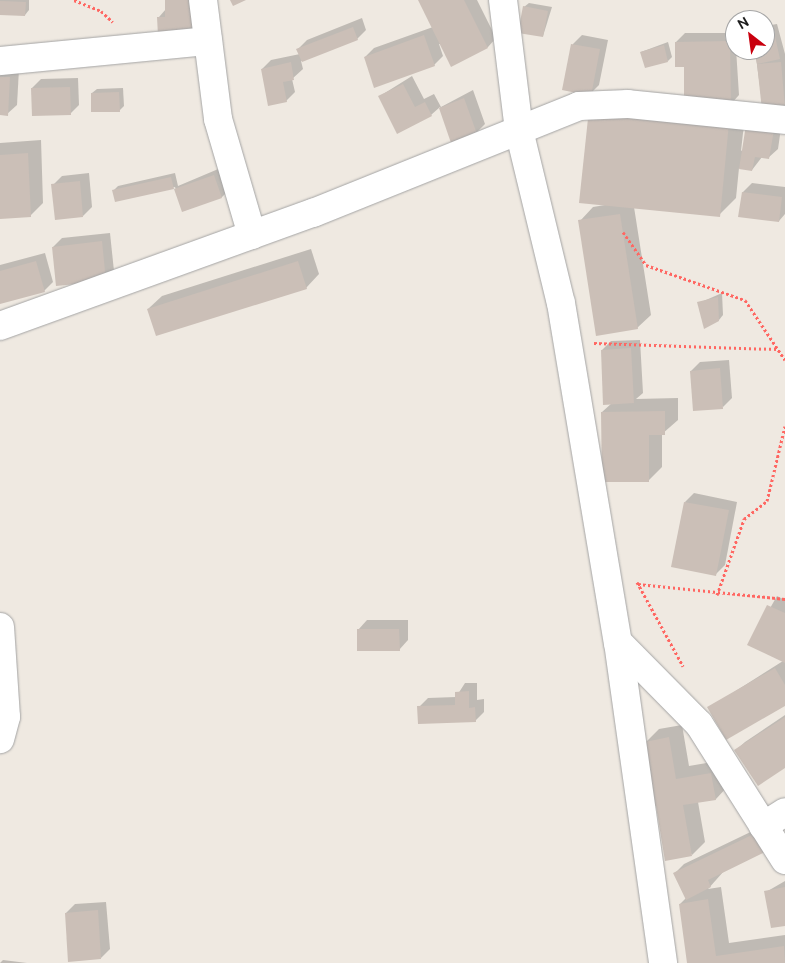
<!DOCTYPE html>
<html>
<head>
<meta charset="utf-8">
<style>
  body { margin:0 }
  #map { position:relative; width:785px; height:963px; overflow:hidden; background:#efe9e1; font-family:Ubuntu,sans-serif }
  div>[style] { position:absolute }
  .shadow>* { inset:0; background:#0003 }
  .building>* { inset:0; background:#cbbfb7 }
  .path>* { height:3px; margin-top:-1.5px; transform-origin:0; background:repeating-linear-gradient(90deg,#ff6762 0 2.5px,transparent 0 5px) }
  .roads { filter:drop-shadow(0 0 1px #a4a4a4) drop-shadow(0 0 1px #a4a4a4) }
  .minor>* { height:28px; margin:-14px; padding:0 14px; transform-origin:14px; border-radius:14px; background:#fff }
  span { translate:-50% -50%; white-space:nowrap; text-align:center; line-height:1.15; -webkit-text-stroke:4px #fff; paint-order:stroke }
  .north { position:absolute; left:725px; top:10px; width:50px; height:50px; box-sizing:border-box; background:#fff; border:1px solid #a5a5a5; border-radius:50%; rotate:330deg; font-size:14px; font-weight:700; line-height:20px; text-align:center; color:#1d1d1d }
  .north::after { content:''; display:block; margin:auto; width:18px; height:22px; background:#c9000e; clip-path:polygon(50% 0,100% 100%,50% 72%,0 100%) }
</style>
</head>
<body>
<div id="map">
  <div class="shadow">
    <div style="clip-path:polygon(0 0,29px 0,29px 10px,25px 15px,0 14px)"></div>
    <div style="clip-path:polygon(166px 0,210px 26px,159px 17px,166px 9px)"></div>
    <div style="clip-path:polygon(419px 0,477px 0,496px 38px,488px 47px,439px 44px,443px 56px,434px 65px,365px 57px,374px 48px,433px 27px)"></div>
    <div style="clip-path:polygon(529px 3px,552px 7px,543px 36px,524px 7px)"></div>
    <div style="clip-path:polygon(362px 18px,366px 30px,357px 39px,301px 61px,303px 69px,292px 79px,295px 92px,286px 101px,262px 69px,271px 60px,300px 54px,298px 49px,307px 40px)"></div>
    <div style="clip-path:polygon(777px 24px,785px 54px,785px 106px,763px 109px,755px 50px,765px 50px,765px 26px)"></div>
    <div style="clip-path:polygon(685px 33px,735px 33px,739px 95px,730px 105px,746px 106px,741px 151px,782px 121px,778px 149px,768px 158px,762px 157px,752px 170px,739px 168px,736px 198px,719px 215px,634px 207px,651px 315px,637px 328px,580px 221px,593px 207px,605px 205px,685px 101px,685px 66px,676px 42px)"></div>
    <div style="clip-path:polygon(582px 35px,608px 40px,599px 85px,590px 94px,563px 89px,573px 44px)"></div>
    <div style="clip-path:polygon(668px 42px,672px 57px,668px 61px,641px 52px)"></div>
    <div style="clip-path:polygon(0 68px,19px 69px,17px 105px,7px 114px,0 114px)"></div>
    <div style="clip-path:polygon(412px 76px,424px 99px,434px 94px,441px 107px,473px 90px,485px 124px,476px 133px,452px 141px,440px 107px,431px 115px,380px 96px)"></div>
    <div style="clip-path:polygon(78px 78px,79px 105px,70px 114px,32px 88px,41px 79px)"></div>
    <div style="clip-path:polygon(123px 88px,124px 106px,119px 111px,92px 93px,97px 89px)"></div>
    <div style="clip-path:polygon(41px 140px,43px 203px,30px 216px,0 217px,0 143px)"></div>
    <div style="clip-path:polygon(223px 167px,231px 188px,222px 197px,183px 211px,175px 187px,116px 200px,114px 190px,118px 186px,175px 173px,178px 186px)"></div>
    <div style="clip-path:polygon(89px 173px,92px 207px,83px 216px,53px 185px,62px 176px)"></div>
    <div style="clip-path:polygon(752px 183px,785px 187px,785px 214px,779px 221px,739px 216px,743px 192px)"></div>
    <div style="clip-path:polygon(110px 233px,114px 271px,105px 280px,53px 247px,62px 238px)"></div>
    <div style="clip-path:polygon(311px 249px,319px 274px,306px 288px,148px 309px,162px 296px)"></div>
    <div style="clip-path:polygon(45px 253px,53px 282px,44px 291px,0 303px,0 265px)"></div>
    <div style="clip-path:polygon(722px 293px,723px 315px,719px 320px,699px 303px)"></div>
    <div style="clip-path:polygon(640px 340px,643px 393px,636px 399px,678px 398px,678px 420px,662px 434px,662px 467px,649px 480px,602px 412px,612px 403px,602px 350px,611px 341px)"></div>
    <div style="clip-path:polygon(729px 360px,732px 398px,723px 407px,691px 371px,700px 362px)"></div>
    <div style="clip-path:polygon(694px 493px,737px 502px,725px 565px,716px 574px,685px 502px)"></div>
    <div style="clip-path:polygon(777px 596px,785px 600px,785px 704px,709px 708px,783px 661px,749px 645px)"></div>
    <div style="clip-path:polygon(367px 620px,408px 620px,408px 640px,399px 650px,358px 630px)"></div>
    <div style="clip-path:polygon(465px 683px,477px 683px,477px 700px,484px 699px,484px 712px,475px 721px,419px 707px,428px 698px,456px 697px)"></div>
    <div style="clip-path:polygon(785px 715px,785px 767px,736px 750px,745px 742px)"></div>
    <div style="clip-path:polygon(682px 725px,689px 766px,724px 760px,729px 785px,716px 799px,698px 802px,705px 842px,692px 855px,657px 805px,646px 742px,659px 729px)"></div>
    <div style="clip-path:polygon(765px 825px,708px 889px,721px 887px,729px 943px,785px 935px,785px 963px,689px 963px,680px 904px,686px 898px,675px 873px,684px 864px)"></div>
    <div style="clip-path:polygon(785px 881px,785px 925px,766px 892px)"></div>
    <div style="clip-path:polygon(106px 902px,110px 949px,101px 958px,66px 913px,75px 904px)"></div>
    <div style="clip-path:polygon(3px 960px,27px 963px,0 963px)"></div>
  </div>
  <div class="building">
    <div style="clip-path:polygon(165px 0,201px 0,202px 36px,158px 36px,157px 17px,165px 17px)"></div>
    <div style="clip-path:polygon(230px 0,246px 0,233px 6px)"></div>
    <div style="clip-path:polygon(418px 0,464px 0,488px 48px,451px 67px)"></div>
    <div style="clip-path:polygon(0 1px,26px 2px,25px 16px,0 15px)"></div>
    <div style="clip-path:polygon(523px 6px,548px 11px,543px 37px,518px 33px)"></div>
    <div style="clip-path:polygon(353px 27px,358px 40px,302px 62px,296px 49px)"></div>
    <div style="clip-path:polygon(773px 27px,780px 59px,757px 64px,754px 50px,765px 50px,765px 29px)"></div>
    <div style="clip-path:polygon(424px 35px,435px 66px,374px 88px,364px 57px)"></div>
    <div style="clip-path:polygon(730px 41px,731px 106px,684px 106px,684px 67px,675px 67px,675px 42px)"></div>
    <div style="clip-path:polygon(571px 44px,600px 49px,591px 96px,562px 90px)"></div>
    <div style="clip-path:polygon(664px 45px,668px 62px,645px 68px,640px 52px)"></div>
    <div style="clip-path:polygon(291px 62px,294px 80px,283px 82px,287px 102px,268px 106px,261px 69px)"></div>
    <div style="clip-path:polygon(781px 62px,785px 107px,762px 110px,757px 64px)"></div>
    <div style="clip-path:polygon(0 77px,10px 77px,8px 116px,0 115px)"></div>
    <div style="clip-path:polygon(403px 84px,415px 107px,425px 102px,432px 116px,397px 134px,378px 96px)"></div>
    <div style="clip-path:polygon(70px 87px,71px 115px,32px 116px,31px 88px)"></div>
    <div style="clip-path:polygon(119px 92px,120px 112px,91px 112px,91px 93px)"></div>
    <div style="clip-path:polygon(464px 98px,477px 134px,451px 143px,439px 108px)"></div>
    <div style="clip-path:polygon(589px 109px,729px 123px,720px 217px,579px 203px)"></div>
    <div style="clip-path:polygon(746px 125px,774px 130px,769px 159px,755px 157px,752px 171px,739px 169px)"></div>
    <div style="clip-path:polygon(28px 153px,31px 217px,0 219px,0 155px)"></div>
    <div style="clip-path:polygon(214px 175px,222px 198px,182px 212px,174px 189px)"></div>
    <div style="clip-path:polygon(171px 177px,174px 189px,115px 202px,112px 190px)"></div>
    <div style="clip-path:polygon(80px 181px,83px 217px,55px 220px,51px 184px)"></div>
    <div style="clip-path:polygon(742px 192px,782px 197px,779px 222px,738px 217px)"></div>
    <div style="clip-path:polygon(620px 214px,638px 329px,596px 336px,578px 220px)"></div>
    <div style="clip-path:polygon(102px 241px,106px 281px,56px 286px,52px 247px)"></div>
    <div style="clip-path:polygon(36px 261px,45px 292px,0 304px,0 271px)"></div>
    <div style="clip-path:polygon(298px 261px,307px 289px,156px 336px,147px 309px)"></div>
    <div style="clip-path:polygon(718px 297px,719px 321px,704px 329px,697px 302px)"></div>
    <div style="clip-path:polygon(631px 348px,634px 403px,603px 405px,601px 350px)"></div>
    <div style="clip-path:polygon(720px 368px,723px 409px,693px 411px,690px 371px)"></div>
    <div style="clip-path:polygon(665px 411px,665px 435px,649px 435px,649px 482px,602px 482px,601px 412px)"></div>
    <div style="clip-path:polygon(684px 502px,729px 510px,716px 576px,671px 567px)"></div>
    <div style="clip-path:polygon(767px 605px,785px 613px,785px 663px,747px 645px)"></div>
    <div style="clip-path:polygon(357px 629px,399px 629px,400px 651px,357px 651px)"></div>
    <div style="clip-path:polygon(775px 668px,785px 685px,785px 706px,726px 740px,707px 707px)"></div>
    <div style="clip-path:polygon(469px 691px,469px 708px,475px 707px,476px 722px,418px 724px,417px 706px,455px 705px,455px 692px)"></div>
    <div style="clip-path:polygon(785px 717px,785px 768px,758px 786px,734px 750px)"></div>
    <div style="clip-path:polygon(669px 737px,676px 779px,711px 773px,716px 800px,683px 805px,692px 856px,665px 861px,656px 806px,646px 808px,641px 781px,651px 779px,645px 742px)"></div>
    <div style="clip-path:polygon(756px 833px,765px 852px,708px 880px,711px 887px,686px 900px,673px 873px)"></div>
    <div style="clip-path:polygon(785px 887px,785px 926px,771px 928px,764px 891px)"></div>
    <div style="clip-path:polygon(708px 899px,716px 956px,784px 946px,785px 963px,687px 963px,679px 904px)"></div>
    <div style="clip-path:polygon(98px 910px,101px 959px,68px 962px,65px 913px)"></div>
  </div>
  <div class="path">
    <div style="left:74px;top:0;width:29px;rotate:22deg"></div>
    <div style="left:101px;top:11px;width:16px;rotate:43deg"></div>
    <div style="left:623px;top:232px;width:40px;rotate:55.1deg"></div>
    <div style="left:646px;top:265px;width:105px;rotate:19.5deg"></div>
    <div style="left:745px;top:300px;width:72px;rotate:56.3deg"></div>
    <div style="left:594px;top:343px;width:184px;rotate:1.9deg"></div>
    <div style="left:637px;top:582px;width:96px;rotate:61.3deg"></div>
    <div style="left:638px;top:584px;width:148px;rotate:5.8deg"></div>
    <div style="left:717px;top:595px;width:81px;rotate:-70.4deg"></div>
    <div style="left:744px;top:519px;width:29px;rotate:-38deg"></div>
    <div style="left:767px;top:501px;width:77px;rotate:-76.5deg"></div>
  </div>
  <div class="roads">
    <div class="minor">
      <div style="left:203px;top:0;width:120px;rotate:82.8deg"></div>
      <div style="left:218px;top:119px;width:121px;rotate:73.7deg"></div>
      <div style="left:503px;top:0;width:131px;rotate:83deg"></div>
      <div style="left:519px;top:130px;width:178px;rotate:76.4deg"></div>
      <div style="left:561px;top:303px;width:344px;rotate:80.5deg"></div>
      <div style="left:618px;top:642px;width:324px;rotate:82deg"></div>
      <div style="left:0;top:61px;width:209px;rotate:-5.5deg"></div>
      <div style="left:0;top:326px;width:333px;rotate:-19.9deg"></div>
      <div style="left:313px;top:213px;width:287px;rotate:-21.9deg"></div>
      <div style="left:579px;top:106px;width:49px;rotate:-2.3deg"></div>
      <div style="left:628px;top:104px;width:158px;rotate:5.8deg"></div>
      <div style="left:0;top:627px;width:90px;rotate:86.2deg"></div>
      <div style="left:6px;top:717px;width:23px;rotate:105deg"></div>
      <div style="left:618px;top:642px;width:115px;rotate:45.4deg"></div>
      <div style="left:699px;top:724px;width:161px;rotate:57.7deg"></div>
      <div style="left:763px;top:826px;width:26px;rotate:-32deg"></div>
    </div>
  </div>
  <div class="north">N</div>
</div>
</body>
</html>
